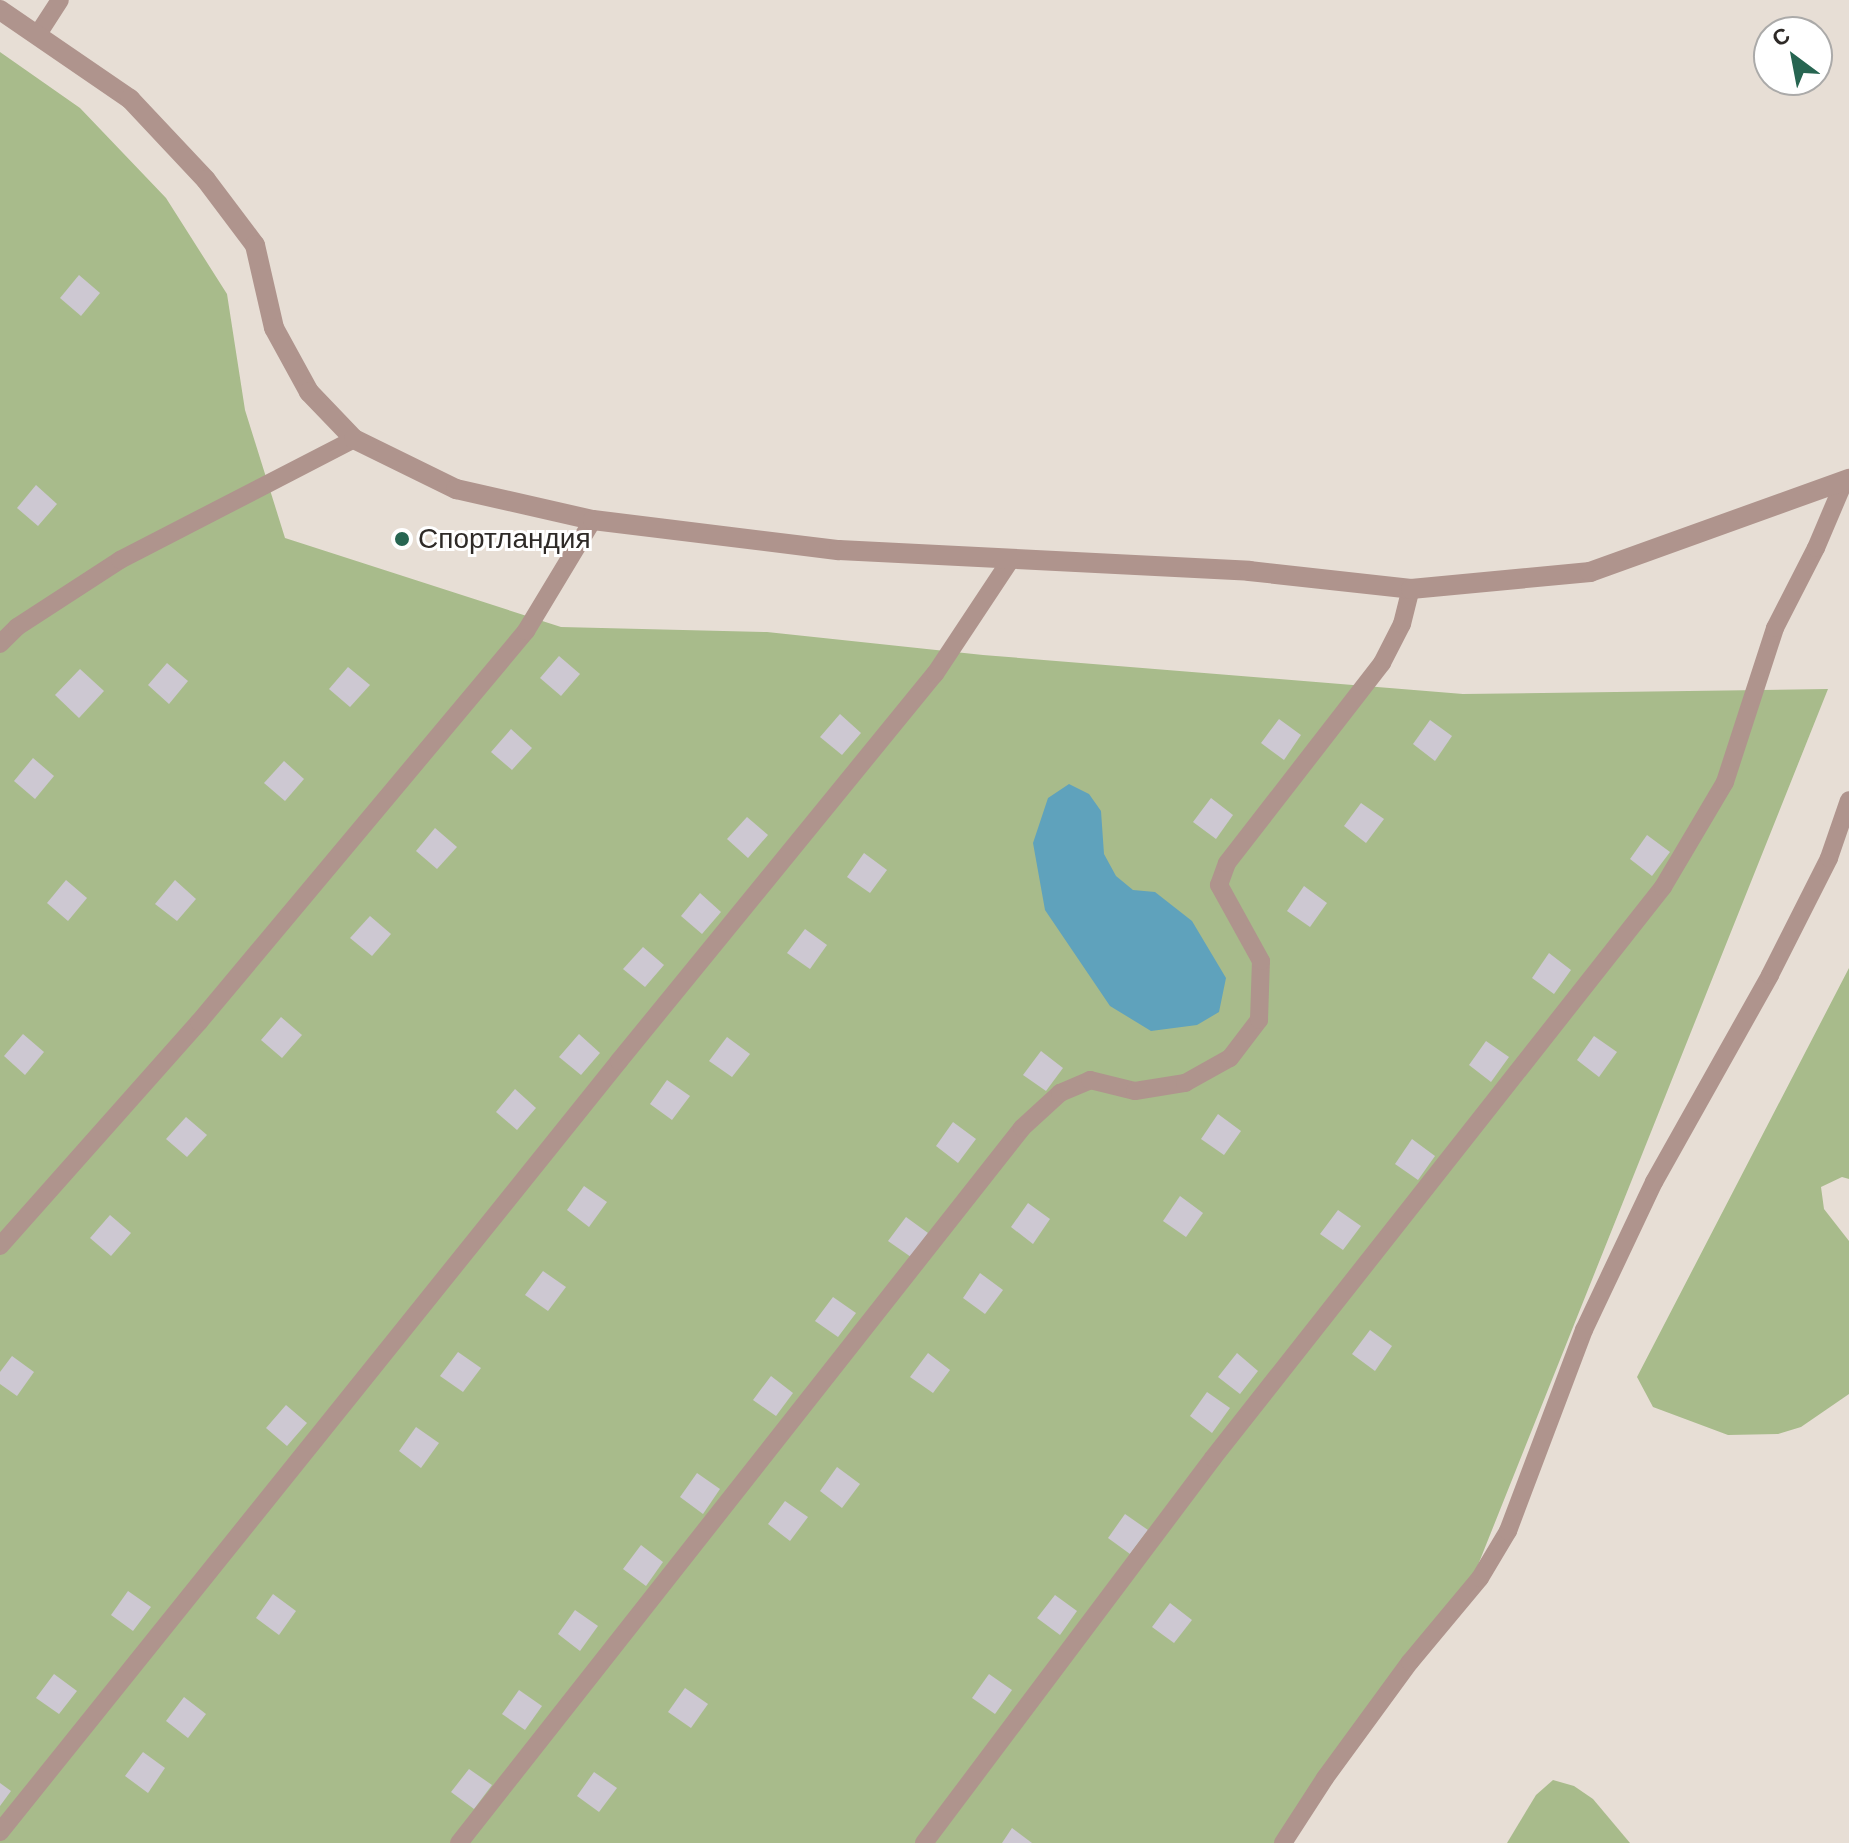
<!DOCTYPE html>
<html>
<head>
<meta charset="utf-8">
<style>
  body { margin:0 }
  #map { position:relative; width:1849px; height:1843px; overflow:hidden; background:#e7ded5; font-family:Arial,sans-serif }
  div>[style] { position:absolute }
  .green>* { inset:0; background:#a8bb8b }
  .water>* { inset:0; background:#5fa2bc }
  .building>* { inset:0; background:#cdc8d2 }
  .service>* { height:18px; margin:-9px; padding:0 9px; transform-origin:9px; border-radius:9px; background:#af948d }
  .minor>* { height:20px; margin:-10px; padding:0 10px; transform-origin:10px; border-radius:10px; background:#af948d }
  .dots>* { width:22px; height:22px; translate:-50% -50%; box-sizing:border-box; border:4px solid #fff; border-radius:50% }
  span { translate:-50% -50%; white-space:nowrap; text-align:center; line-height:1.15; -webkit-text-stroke:6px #fff; paint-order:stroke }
  .poi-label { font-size:28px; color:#2e2a27 }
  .left { translate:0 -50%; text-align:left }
  .north { position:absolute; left:1753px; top:16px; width:80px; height:80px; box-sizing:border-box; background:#fff; border:2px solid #abaaa9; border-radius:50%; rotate:328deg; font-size:22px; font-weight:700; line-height:32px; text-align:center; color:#2e2a27 }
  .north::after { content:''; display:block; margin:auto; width:28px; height:36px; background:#276551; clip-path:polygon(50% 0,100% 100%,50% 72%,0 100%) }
</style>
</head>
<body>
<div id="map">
  <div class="green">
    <div style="clip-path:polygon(0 52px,80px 108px,166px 198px,227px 294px,245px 410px,285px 538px,561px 627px,767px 632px,983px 655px,1463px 694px,1828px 689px,1470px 1585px,1277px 1843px,0 1843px)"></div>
    <div style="clip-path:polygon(1849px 968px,1849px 1179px,1842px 1177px,1821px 1187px,1824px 1209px,1849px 1241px,1849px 1394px,1801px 1427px,1778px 1434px,1728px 1435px,1653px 1407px,1637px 1377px)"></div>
    <div style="clip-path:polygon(1553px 1780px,1574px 1786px,1593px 1799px,1630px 1843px,1507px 1843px,1536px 1795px)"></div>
  </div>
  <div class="water">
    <div style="clip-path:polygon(1069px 784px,1089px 794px,1101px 811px,1104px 854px,1116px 876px,1133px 890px,1155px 892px,1192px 921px,1226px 978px,1219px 1012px,1197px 1025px,1151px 1031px,1110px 1006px,1045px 910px,1033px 843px,1048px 798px)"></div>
  </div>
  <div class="building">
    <div style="clip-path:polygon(79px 275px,100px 293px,81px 316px,60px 298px)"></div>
    <div style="clip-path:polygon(36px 485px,57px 504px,38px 526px,17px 508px)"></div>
    <div style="clip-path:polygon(559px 656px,580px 674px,561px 696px,540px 678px)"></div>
    <div style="clip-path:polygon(167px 663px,188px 681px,169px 704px,148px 685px)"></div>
    <div style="clip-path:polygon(348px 667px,370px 685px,350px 707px,329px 689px)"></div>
    <div style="clip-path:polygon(80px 669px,104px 691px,79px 718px,55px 695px)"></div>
    <div style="clip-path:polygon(840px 714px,861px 733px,842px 755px,820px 737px)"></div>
    <div style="clip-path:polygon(1279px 719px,1301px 735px,1284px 760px,1261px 743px)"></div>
    <div style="clip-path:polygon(1430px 720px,1452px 736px,1435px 761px,1413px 744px)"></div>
    <div style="clip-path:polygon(511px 729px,532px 748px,512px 770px,491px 752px)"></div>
    <div style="clip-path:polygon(33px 758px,54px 776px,35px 799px,14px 781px)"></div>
    <div style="clip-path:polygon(284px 761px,304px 779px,285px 801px,264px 783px)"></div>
    <div style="clip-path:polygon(1211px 798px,1233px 815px,1216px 839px,1193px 822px)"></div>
    <div style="clip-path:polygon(1361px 803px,1384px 819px,1366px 843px,1344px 826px)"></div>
    <div style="clip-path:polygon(747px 817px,768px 835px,748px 858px,727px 839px)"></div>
    <div style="clip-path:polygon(435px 828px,457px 847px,437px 869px,416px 851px)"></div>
    <div style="clip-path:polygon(1647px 835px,1670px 852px,1652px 876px,1630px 859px)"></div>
    <div style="clip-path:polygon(864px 853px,887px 870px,870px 893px,847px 877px)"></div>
    <div style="clip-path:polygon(66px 880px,87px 898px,68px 921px,47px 903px)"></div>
    <div style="clip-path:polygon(175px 880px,196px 899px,177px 921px,155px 904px)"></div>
    <div style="clip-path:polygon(1304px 886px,1327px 903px,1310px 927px,1287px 911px)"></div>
    <div style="clip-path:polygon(700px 893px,721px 912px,702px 934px,681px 916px)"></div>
    <div style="clip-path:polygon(370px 916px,391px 934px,372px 956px,350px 938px)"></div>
    <div style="clip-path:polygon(805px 929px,827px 945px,810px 969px,787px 953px)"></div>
    <div style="clip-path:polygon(643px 947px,664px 965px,645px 987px,623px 969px)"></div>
    <div style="clip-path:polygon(1549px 953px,1571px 970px,1554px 994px,1532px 978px)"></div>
    <div style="clip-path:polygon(281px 1017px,302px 1035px,282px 1058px,261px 1040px)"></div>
    <div style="clip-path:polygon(23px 1034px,44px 1052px,25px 1075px,4px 1056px)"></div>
    <div style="clip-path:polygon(579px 1034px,600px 1053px,581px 1075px,559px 1057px)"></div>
    <div style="clip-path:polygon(1594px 1036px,1617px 1052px,1599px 1077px,1577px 1060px)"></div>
    <div style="clip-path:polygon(727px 1037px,750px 1054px,732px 1077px,709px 1061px)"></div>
    <div style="clip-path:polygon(1486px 1041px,1509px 1057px,1491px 1082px,1469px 1065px)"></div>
    <div style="clip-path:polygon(1041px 1051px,1063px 1068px,1046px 1091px,1023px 1075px)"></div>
    <div style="clip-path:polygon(667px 1080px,690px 1096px,672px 1120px,650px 1104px)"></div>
    <div style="clip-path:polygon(515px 1089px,536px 1108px,517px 1130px,496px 1112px)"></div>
    <div style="clip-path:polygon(1218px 1114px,1241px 1131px,1224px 1155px,1201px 1139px)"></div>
    <div style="clip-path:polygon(186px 1117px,207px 1135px,187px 1157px,166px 1139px)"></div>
    <div style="clip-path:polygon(953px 1122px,976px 1139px,958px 1163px,936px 1146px)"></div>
    <div style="clip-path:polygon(1412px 1139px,1435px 1156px,1418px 1180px,1395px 1164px)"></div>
    <div style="clip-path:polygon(584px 1186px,607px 1202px,589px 1227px,567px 1210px)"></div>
    <div style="clip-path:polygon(1180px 1196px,1203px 1213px,1186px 1237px,1163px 1221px)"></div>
    <div style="clip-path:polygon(1028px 1203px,1050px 1219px,1033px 1244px,1011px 1227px)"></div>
    <div style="clip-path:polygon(1338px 1210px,1361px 1226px,1343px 1250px,1320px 1234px)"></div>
    <div style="clip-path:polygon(110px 1215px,131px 1233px,111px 1256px,90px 1238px)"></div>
    <div style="clip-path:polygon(906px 1217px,928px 1233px,911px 1257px,888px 1241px)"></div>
    <div style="clip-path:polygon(543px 1271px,566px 1287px,548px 1311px,525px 1295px)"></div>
    <div style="clip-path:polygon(980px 1273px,1003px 1290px,985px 1314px,963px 1298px)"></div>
    <div style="clip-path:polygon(833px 1297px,856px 1313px,838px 1337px,815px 1321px)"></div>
    <div style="clip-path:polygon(1370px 1330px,1392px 1346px,1375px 1371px,1352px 1354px)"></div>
    <div style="clip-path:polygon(458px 1352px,481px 1368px,463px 1392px,440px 1376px)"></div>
    <div style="clip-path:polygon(928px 1353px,950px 1370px,933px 1393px,910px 1377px)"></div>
    <div style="clip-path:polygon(1237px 1353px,1258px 1371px,1240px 1394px,1218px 1377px)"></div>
    <div style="clip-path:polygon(12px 1356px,34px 1372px,17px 1396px,0 1384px,0 1372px)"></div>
    <div style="clip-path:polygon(771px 1376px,793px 1393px,776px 1416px,753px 1400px)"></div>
    <div style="clip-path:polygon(1207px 1392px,1230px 1408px,1212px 1433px,1190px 1416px)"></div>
    <div style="clip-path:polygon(286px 1405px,307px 1423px,287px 1446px,266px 1428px)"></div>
    <div style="clip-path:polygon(416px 1427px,439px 1443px,421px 1468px,399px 1451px)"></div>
    <div style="clip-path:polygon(837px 1467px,860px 1484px,842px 1508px,820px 1491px)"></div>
    <div style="clip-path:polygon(697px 1473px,720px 1489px,703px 1514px,680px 1497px)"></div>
    <div style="clip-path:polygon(785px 1501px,808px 1517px,790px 1541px,768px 1524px)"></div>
    <div style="clip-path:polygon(1125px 1514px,1148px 1530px,1130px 1554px,1108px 1538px)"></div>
    <div style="clip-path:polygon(641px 1545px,663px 1562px,646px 1586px,623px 1569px)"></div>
    <div style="clip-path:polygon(128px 1591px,151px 1607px,133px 1631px,111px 1615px)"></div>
    <div style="clip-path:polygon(273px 1594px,296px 1611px,279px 1635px,256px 1618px)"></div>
    <div style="clip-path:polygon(1055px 1595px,1077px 1611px,1060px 1635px,1037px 1618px)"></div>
    <div style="clip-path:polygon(1170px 1603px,1192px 1620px,1174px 1643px,1152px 1627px)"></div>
    <div style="clip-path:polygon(575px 1610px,598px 1626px,580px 1651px,558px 1634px)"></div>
    <div style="clip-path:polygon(54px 1674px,77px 1691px,59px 1714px,36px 1698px)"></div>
    <div style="clip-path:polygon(989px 1674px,1012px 1690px,995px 1714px,972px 1698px)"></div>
    <div style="clip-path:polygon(685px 1688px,708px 1704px,691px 1728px,668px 1712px)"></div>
    <div style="clip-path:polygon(519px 1690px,542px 1706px,525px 1730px,502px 1714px)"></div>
    <div style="clip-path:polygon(184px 1697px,206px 1714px,188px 1738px,166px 1721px)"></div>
    <div style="clip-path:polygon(143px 1752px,165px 1768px,148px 1793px,125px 1776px)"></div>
    <div style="clip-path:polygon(469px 1769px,492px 1785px,474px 1809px,451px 1792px)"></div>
    <div style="clip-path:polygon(594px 1772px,617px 1788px,599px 1812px,577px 1796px)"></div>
    <div style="clip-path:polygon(0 1783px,11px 1791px,0 1806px)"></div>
    <div style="clip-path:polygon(1012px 1828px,1032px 1843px,1002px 1843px)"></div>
  </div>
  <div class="service">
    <div style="left:38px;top:34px;width:40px;rotate:-57.1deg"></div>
    <div style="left:0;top:644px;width:24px;rotate:-45deg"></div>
    <div style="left:17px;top:627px;width:123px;rotate:-33deg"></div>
    <div style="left:120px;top:560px;width:263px;rotate:-27.3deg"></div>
    <div style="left:0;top:1246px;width:300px;rotate:-48.4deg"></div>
    <div style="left:199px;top:1022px;width:510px;rotate:-50.09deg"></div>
    <div style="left:526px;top:631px;width:130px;rotate:-58.9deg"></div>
    <div style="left:0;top:1832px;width:989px;rotate:-51.24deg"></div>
    <div style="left:619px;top:1061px;width:500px;rotate:-50.8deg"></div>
    <div style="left:935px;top:674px;width:138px;rotate:-56.5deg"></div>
    <div style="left:459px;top:1843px;width:910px;rotate:-51.78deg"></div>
    <div style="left:1022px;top:1128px;width:52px;rotate:-42.6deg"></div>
    <div style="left:1060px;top:1093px;width:33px;rotate:-23deg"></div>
    <div style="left:1090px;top:1080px;width:46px;rotate:13.7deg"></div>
    <div style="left:1135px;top:1091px;width:51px;rotate:-9.1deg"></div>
    <div style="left:1185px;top:1083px;width:51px;rotate:-29.1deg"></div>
    <div style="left:1230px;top:1058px;width:48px;rotate:-52.7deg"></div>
    <div style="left:1259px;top:1020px;width:59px;rotate:-88.1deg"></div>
    <div style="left:1261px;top:961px;width:87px;rotate:-118.9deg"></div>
    <div style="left:1219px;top:885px;width:23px;rotate:-70deg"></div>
    <div style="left:1227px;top:863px;width:253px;rotate:-52.2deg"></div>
    <div style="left:1382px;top:663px;width:44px;rotate:-62.9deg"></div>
    <div style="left:1402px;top:624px;width:36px;rotate:-76deg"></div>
    <div style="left:924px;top:1843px;width:481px;rotate:-53.1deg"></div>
    <div style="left:1213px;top:1458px;width:727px;rotate:-51.76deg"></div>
    <div style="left:1663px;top:887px;width:122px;rotate:-59.4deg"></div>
    <div style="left:1725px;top:782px;width:162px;rotate:-72deg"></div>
    <div style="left:1775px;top:628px;width:90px;rotate:-62.9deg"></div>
    <div style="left:1816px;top:548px;width:72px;rotate:-67deg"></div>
    <div style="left:1283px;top:1843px;width:77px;rotate:-57.1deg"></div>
    <div style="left:1325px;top:1778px;width:144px;rotate:-53.8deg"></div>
    <div style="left:1410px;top:1662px;width:109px;rotate:-50.2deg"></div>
    <div style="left:1480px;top:1578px;width:55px;rotate:-59.2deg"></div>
    <div style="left:1508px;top:1531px;width:215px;rotate:-69.3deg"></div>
    <div style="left:1584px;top:1330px;width:164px;rotate:-64.7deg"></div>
    <div style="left:1654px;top:1182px;width:237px;rotate:-60.7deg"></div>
    <div style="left:1770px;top:975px;width:131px;rotate:-63.2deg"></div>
    <div style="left:1829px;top:858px;width:61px;rotate:-71deg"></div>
  </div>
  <div class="minor">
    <div style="left:0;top:10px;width:158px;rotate:34.4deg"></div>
    <div style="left:130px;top:99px;width:111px;rotate:46.8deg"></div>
    <div style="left:206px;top:180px;width:81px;rotate:53deg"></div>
    <div style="left:255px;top:245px;width:85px;rotate:77.1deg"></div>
    <div style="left:274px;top:328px;width:73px;rotate:61.3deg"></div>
    <div style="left:309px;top:392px;width:65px;rotate:46.2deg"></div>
    <div style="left:354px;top:439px;width:114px;rotate:26.1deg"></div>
    <div style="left:456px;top:489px;width:140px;rotate:12.8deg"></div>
    <div style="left:593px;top:520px;width:248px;rotate:7deg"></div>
    <div style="left:839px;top:550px;width:411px;rotate:2.9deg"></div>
    <div style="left:1249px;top:571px;width:163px;rotate:6.3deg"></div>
    <div style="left:1411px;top:589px;width:180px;rotate:-5.4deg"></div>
    <div style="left:1590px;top:572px;width:275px;rotate:-19.8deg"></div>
  </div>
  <div class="dots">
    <div style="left:402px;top:539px;background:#276551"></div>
  </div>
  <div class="poi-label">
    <span class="left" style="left:418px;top:539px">Спортландия</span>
  </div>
  <div class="north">С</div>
</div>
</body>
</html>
